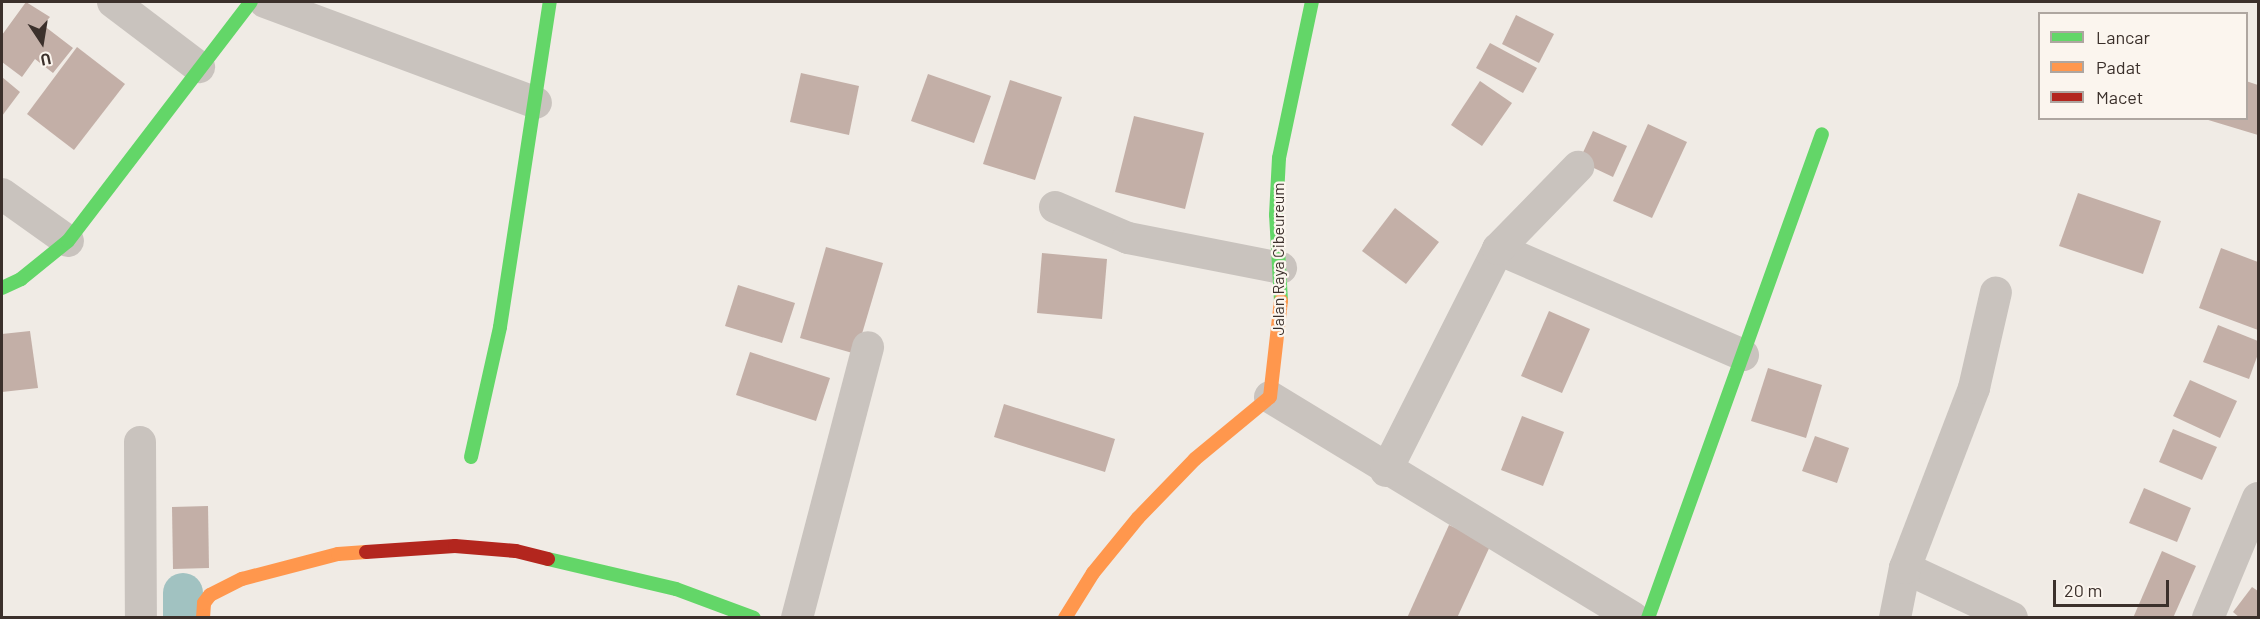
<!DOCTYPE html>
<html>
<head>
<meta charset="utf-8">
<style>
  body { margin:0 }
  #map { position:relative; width:2260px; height:619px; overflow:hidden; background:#f0ebe5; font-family:Barlow,sans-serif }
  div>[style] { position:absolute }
  .canal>* { height:40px; margin:-20px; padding:0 20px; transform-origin:20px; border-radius:20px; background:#a1c2c1 }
  .building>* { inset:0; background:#c3afa7 }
  .street>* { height:32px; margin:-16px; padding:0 16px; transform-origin:16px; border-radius:16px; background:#c9c3be }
  .fast>* { height:14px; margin:-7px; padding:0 7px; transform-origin:7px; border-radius:7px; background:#63d668 }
  .slow>* { height:14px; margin:-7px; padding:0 7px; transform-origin:7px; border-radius:7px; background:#ff974d }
  .jam>* { height:14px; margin:-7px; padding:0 7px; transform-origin:7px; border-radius:7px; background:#b3261e }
  span { translate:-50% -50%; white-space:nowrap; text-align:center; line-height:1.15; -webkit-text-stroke:4.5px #fbf5ee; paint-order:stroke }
  .street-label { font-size:16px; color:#3b302b }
  .frame { position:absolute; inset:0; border:3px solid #3b302b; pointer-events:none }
  .legend { position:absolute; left:2038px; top:12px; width:210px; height:108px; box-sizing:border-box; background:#fbf5ee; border:2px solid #aea6a0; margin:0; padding:8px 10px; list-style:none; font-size:18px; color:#3b302b }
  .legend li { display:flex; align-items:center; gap:12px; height:30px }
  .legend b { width:30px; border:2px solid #aea6a0 }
  .north { position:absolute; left:12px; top:12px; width:60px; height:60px; -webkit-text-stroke:4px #fbf5ee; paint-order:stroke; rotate:168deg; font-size:16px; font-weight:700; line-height:24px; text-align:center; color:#3b302b }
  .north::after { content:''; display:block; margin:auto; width:21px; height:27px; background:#3b302b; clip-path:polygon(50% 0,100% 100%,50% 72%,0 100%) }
  .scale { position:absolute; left:2053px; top:580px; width:116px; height:27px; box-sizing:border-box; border:3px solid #3b302b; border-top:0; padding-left:8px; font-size:18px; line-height:21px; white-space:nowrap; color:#3b302b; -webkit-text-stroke:4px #fbf5ee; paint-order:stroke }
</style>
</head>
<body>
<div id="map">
  <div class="canal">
    <div style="left:183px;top:593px;width:25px;rotate:90deg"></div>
  </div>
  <div class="building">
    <div style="clip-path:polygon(26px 2px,50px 17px,43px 25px,73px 48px,53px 73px,35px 59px,22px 77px,2px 62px,2px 35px)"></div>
    <div style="clip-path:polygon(1516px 15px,1554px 34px,1539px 63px,1502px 44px)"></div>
    <div style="clip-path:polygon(1490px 43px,1537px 68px,1523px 93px,1476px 68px)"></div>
    <div style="clip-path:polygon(77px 47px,125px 84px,74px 150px,27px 114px)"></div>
    <div style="clip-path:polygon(801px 73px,859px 86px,849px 135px,790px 122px)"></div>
    <div style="clip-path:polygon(928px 74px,991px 96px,974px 143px,911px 121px)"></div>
    <div style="clip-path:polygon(2px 77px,20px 92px,2px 116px)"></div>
    <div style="clip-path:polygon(1010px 80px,1062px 97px,1035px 180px,983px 164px)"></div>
    <div style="clip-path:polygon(1480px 81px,1512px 103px,1482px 146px,1451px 125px)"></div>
    <div style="clip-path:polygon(2246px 81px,2258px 85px,2258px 135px,2205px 119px,2246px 118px)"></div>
    <div style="clip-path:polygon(1134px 116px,1204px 133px,1185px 209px,1115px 192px)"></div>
    <div style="clip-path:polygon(1648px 124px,1687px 142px,1652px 218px,1613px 201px)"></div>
    <div style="clip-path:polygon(1593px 131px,1627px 146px,1613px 177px,1579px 161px)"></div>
    <div style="clip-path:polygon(2078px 193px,2161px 221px,2143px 274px,2059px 246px)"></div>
    <div style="clip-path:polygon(1395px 208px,1439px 242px,1406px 284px,1362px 251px)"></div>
    <div style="clip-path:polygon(826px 247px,883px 263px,856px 354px,800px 338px)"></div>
    <div style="clip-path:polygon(2221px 248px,2258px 262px,2258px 330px,2199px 308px)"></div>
    <div style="clip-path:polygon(1042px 253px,1107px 259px,1102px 319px,1037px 313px)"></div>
    <div style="clip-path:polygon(738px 285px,795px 303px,782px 343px,725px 326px)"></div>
    <div style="clip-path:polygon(1549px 311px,1590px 329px,1562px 393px,1521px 376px)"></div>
    <div style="clip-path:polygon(2218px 325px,2258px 341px,2258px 354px,2249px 379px,2203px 362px)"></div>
    <div style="clip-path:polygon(30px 331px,38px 388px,2px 392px,2px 334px)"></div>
    <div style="clip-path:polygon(750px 352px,830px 378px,816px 421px,736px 395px)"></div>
    <div style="clip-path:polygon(1768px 368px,1822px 385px,1806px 438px,1751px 421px)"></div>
    <div style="clip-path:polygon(2190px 380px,2237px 401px,2220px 438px,2173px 416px)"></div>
    <div style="clip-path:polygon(1004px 404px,1115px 439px,1105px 472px,994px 437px)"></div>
    <div style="clip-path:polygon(1522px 416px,1564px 432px,1543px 486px,1501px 470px)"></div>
    <div style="clip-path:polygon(2173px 429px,2217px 447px,2202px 480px,2159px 462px)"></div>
    <div style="clip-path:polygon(1815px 436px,1849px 448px,1837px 483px,1802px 471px)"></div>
    <div style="clip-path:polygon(2144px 488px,2191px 508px,2177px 542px,2129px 523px)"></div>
    <div style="clip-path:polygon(208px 506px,209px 568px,173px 569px,172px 507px)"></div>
    <div style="clip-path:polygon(1449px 525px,1491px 544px,1457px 618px,1407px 618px)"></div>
    <div style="clip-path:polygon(2162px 551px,2196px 566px,2173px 618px,2133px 618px)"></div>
    <div style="clip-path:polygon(2252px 587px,2258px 591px,2258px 618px,2240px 618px,2233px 612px)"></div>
  </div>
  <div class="street">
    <div style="left:113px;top:2px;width:108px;rotate:37.1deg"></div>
    <div style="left:265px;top:2px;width:289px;rotate:20.4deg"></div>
    <div style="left:2px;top:194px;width:81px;rotate:35.5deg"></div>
    <div style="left:1055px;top:207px;width:79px;rotate:23deg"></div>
    <div style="left:1128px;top:238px;width:156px;rotate:11.1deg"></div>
    <div style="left:1498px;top:249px;width:267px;rotate:23.4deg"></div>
    <div style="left:1270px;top:397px;width:425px;rotate:31.3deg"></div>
    <div style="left:140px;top:442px;width:176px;rotate:89.7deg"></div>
    <div style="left:1386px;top:471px;width:249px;rotate:-63.2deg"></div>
    <div style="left:1498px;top:249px;width:115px;rotate:-45.7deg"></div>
    <div style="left:1905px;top:568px;width:118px;rotate:25deg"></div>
    <div style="left:797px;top:618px;width:280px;rotate:-75.3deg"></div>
    <div style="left:1895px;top:618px;width:51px;rotate:-78.7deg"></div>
    <div style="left:1905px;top:568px;width:193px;rotate:-69deg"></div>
    <div style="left:1974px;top:388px;width:98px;rotate:-77.1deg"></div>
    <div style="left:2208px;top:618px;width:130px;rotate:-67.4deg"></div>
  </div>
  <div class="fast">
    <div style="left:2px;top:288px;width:21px;rotate:-25deg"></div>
    <div style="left:21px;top:279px;width:60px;rotate:-39deg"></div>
    <div style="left:68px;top:241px;width:301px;rotate:-52.6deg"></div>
    <div style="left:1281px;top:301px;width:86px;rotate:-93.3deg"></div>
    <div style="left:1276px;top:215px;width:57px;rotate:-87deg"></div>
    <div style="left:1279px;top:158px;width:159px;rotate:-78.1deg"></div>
    <div style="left:471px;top:457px;width:133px;rotate:-77.4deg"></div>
    <div style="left:500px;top:327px;width:329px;rotate:-81.3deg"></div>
    <div style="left:548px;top:559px;width:131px;rotate:13.2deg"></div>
    <div style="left:676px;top:589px;width:83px;rotate:20.4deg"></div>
    <div style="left:1648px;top:618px;width:514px;rotate:-70.23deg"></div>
  </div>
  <div class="slow">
    <div style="left:203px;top:618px;width:15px;rotate:-86deg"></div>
    <div style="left:204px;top:603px;width:10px;rotate:-53deg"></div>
    <div style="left:210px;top:595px;width:36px;rotate:-27deg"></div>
    <div style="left:242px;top:579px;width:99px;rotate:-14.6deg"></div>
    <div style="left:338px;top:554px;width:28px;rotate:-4deg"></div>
    <div style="left:1065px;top:618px;width:53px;rotate:-58.1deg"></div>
    <div style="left:1093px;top:573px;width:71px;rotate:-50.7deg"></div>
    <div style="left:1138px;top:518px;width:82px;rotate:-46deg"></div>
    <div style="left:1195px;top:459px;width:97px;rotate:-39.6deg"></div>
    <div style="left:1270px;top:397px;width:97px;rotate:-83.5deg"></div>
  </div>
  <div class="jam">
    <div style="left:366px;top:552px;width:89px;rotate:-3.9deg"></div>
    <div style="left:455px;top:546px;width:61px;rotate:4.7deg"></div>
    <div style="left:516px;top:551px;width:33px;rotate:14deg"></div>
  </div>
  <div class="street-label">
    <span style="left:1278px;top:259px;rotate:-90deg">Jalan Raya Cibeureum</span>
  </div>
  <div class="frame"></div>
  <ul class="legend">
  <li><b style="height:8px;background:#63d668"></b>Lancar</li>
  <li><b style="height:8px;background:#ff974d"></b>Padat</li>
  <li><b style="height:8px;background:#b3261e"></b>Macet</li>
  </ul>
  <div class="north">U</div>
  <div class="scale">20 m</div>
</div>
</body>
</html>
